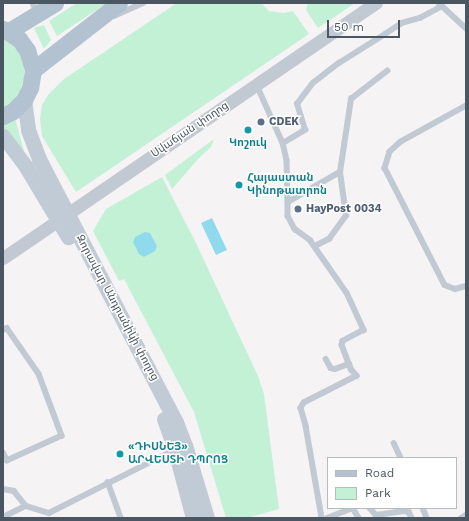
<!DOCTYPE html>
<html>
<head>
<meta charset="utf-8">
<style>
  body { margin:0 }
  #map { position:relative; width:469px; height:521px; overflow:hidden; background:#f5f3f3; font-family:"Work Sans","Noto Sans Armenian",sans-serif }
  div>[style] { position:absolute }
  .green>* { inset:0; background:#c3f1d5 }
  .water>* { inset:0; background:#90daee }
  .service>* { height:5.5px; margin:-2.75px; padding:0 2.75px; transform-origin:2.75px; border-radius:2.75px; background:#c1cad2 }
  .tertiary>* { height:13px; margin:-6.5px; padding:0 6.5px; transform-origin:6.5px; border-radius:6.5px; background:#c1cad2 }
  .secondary>* { height:15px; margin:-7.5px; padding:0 7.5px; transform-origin:7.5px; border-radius:7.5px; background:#c1cbd6 }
  .primary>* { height:17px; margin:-8.5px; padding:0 8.5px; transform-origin:8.5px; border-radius:8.5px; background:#b3c2d1 }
  .dots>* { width:11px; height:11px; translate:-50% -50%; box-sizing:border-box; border:2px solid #fff; border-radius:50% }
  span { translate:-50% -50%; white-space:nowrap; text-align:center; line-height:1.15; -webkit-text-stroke:3px #fff; paint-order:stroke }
  .service-label { font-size:11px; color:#4e5e75; font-weight:700 }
  .left { translate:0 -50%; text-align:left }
  .street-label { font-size:11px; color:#4a5661 }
  .culture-label { font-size:11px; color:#0d838f; font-weight:700 }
  .frame { position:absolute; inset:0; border:4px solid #4a5661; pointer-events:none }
  .legend { position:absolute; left:327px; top:457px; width:130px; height:52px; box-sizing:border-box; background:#fff; border:1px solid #b7bbc0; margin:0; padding:5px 7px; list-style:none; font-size:12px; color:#4a5661 }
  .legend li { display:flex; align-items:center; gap:8px; height:20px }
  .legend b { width:20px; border:1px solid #b7bbc0 }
  .scale { position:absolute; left:327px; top:20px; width:73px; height:18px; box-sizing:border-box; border:2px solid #4a5661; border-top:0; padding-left:5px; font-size:12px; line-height:14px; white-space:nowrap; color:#4a5661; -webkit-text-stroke:3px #fff; paint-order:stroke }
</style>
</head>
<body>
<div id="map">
  <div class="green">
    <div style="clip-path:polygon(77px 3px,107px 3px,57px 36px,49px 21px)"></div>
    <div style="clip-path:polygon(177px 3px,261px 3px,269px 11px,283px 13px,293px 11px,309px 34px,76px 192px,42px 136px,40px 119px,42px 105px,48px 95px,64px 79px)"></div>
    <div style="clip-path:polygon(308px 3px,355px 3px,318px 28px,306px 10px)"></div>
    <div style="clip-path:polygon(44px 25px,51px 40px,44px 49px,34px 28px)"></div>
    <div style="clip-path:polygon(3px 38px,12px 44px,20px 54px,24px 66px,24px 79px,20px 91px,13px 101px,3px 108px)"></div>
    <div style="clip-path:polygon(15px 118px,24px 151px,3px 129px,3px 124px)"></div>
    <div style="clip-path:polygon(214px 139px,211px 147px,198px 159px,172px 189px,165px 175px)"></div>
    <div style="clip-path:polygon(162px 177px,196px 243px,258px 376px,264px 394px,279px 509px,247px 518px,226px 518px,194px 412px,124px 279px,119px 281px,93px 231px,106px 209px)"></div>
  </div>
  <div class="water">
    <div style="clip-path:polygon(212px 218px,227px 250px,216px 255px,201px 223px)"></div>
    <div style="clip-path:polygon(145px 232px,150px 233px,157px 246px,155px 251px,144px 257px,139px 254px,133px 242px,135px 237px)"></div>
  </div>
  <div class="service">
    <div style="left:33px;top:3px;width:10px;rotate:66deg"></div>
    <div style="left:439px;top:3px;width:37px;rotate:43deg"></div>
    <div style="left:114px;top:16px;width:32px;rotate:-24deg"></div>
    <div style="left:257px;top:85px;width:64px;rotate:65.9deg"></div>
    <div style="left:283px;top:143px;width:17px;rotate:77deg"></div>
    <div style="left:287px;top:160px;width:42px;rotate:88.6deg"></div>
    <div style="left:288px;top:202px;width:60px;rotate:-30deg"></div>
    <div style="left:340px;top:172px;width:74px;rotate:-81.4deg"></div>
    <div style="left:351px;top:99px;width:46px;rotate:-37.9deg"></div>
    <div style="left:466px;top:106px;width:74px;rotate:151deg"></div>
    <div style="left:401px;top:142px;width:15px;rotate:138deg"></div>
    <div style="left:390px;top:152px;width:17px;rotate:107deg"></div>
    <div style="left:385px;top:168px;width:131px;rotate:62.9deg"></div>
    <div style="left:445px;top:285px;width:11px;rotate:22deg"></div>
    <div style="left:455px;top:289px;width:11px;rotate:-15deg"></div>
    <div style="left:283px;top:143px;width:26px;rotate:-31deg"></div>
    <div style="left:305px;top:130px;width:27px;rotate:-107deg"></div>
    <div style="left:297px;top:104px;width:26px;rotate:-53deg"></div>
    <div style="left:313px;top:83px;width:33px;rotate:-38deg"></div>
    <div style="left:339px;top:63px;width:54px;rotate:-32.2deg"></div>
    <div style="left:385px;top:34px;width:20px;rotate:-33deg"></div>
    <div style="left:402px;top:23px;width:19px;rotate:-16deg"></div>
    <div style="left:420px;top:18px;width:24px;rotate:-28deg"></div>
    <div style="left:288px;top:202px;width:14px;rotate:90deg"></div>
    <div style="left:288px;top:216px;width:15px;rotate:62deg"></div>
    <div style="left:295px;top:229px;width:19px;rotate:36deg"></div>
    <div style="left:310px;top:240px;width:65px;rotate:55.1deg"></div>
    <div style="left:347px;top:293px;width:41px;rotate:65.3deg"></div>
    <div style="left:364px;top:330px;width:24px;rotate:152deg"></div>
    <div style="left:343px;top:341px;width:4px;rotate:104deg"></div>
    <div style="left:342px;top:345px;width:26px;rotate:69deg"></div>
    <div style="left:351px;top:369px;width:9px;rotate:49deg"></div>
    <div style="left:357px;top:376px;width:59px;rotate:153deg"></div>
    <div style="left:304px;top:403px;width:6px;rotate:121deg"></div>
    <div style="left:301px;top:408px;width:19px;rotate:74deg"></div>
    <div style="left:306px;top:426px;width:93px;rotate:80.1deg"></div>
    <div style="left:315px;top:246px;width:16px;rotate:-27deg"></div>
    <div style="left:329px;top:239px;width:29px;rotate:-54deg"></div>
    <div style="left:346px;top:216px;width:44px;rotate:-97.8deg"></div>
    <div style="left:3px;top:330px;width:4px;rotate:-27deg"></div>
    <div style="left:7px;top:328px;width:56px;rotate:55.2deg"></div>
    <div style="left:39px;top:374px;width:66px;rotate:69.6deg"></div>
    <div style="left:62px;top:436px;width:60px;rotate:155.6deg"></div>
    <div style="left:7px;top:461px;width:9px;rotate:-117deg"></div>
    <div style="left:326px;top:359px;width:10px;rotate:61deg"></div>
    <div style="left:331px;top:368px;width:4px;rotate:14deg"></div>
    <div style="left:335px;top:369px;width:15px;rotate:-20deg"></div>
    <div style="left:394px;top:443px;width:17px;rotate:65deg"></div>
    <div style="left:108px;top:482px;width:38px;rotate:70deg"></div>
    <div style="left:3px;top:489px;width:11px;rotate:10deg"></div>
    <div style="left:14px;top:491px;width:19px;rotate:51deg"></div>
    <div style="left:370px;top:508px;width:9px;rotate:49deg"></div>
    <div style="left:376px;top:515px;width:28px;rotate:-8deg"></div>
    <div style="left:404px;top:511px;width:5px;rotate:11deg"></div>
    <div style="left:409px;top:512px;width:7px;rotate:63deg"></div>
    <div style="left:423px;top:508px;width:11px;rotate:68deg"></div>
    <div style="left:3px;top:517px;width:25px;rotate:-26deg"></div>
    <div style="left:26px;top:506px;width:24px;rotate:17deg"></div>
    <div style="left:49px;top:513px;width:140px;rotate:-26.7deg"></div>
    <div style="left:327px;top:518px;width:28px;rotate:-21deg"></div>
    <div style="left:353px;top:508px;width:12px;rotate:59deg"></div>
    <div style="left:461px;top:518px;width:6px;rotate:-31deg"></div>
  </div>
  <div class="tertiary">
    <div style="left:3px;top:258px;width:452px;rotate:-34.4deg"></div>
  </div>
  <div class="secondary">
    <div style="left:24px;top:100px;width:30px;rotate:82deg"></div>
    <div style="left:28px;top:130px;width:31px;rotate:69deg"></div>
    <div style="left:39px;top:159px;width:297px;rotate:62.5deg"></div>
    <div style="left:176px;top:422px;width:25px;rotate:69deg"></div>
    <div style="left:185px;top:445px;width:76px;rotate:73.2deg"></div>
    <div style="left:3px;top:136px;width:39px;rotate:53deg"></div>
    <div style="left:26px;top:167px;width:82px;rotate:59deg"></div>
    <div style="left:164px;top:419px;width:33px;rotate:70deg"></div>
    <div style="left:175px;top:450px;width:70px;rotate:75.2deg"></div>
  </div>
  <div class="primary">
    <div style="left:3px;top:29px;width:19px;rotate:32deg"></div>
    <div style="left:19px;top:39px;width:14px;rotate:54deg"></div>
    <div style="left:27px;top:50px;width:21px;rotate:73deg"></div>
    <div style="left:33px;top:70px;width:18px;rotate:99deg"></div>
    <div style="left:30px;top:88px;width:13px;rotate:117deg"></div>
    <div style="left:24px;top:100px;width:16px;rotate:135deg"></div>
    <div style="left:13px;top:111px;width:11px;rotate:153deg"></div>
    <div style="left:9px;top:31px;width:54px;rotate:-31.3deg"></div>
    <div style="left:33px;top:70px;width:109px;rotate:-37.9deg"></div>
  </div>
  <div class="dots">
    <div style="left:261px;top:122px;background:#5c6f8a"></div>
    <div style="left:248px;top:130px;background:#0f9aa8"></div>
    <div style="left:239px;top:185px;background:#0f9aa8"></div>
    <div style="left:298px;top:209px;background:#5c6f8a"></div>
    <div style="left:120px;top:454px;background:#0f9aa8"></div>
  </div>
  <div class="service-label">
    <span class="left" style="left:269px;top:122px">CDEK</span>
    <span class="left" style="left:306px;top:209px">HayPost 0034</span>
  </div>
  <div class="street-label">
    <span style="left:190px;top:130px;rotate:-34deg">Սվաճյան փողոց</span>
    <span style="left:117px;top:308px;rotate:62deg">Զորավար Անդրանիկի փողոց</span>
  </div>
  <div class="culture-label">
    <span style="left:248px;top:143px">Կոշուկ</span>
    <span class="left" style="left:247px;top:185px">Հայաստան<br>Կինոթատրոն</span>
    <span class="left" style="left:128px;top:454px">«ԴԻՍՆԵՅ»<br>ԱՐՎԵՍՏԻ ԴՊՐՈՑ</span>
  </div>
  <div class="frame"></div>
  <ul class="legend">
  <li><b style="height:5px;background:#b3c2d1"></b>Road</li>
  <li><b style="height:11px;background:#c3f1d5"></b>Park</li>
  </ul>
  <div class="scale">50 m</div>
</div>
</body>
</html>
